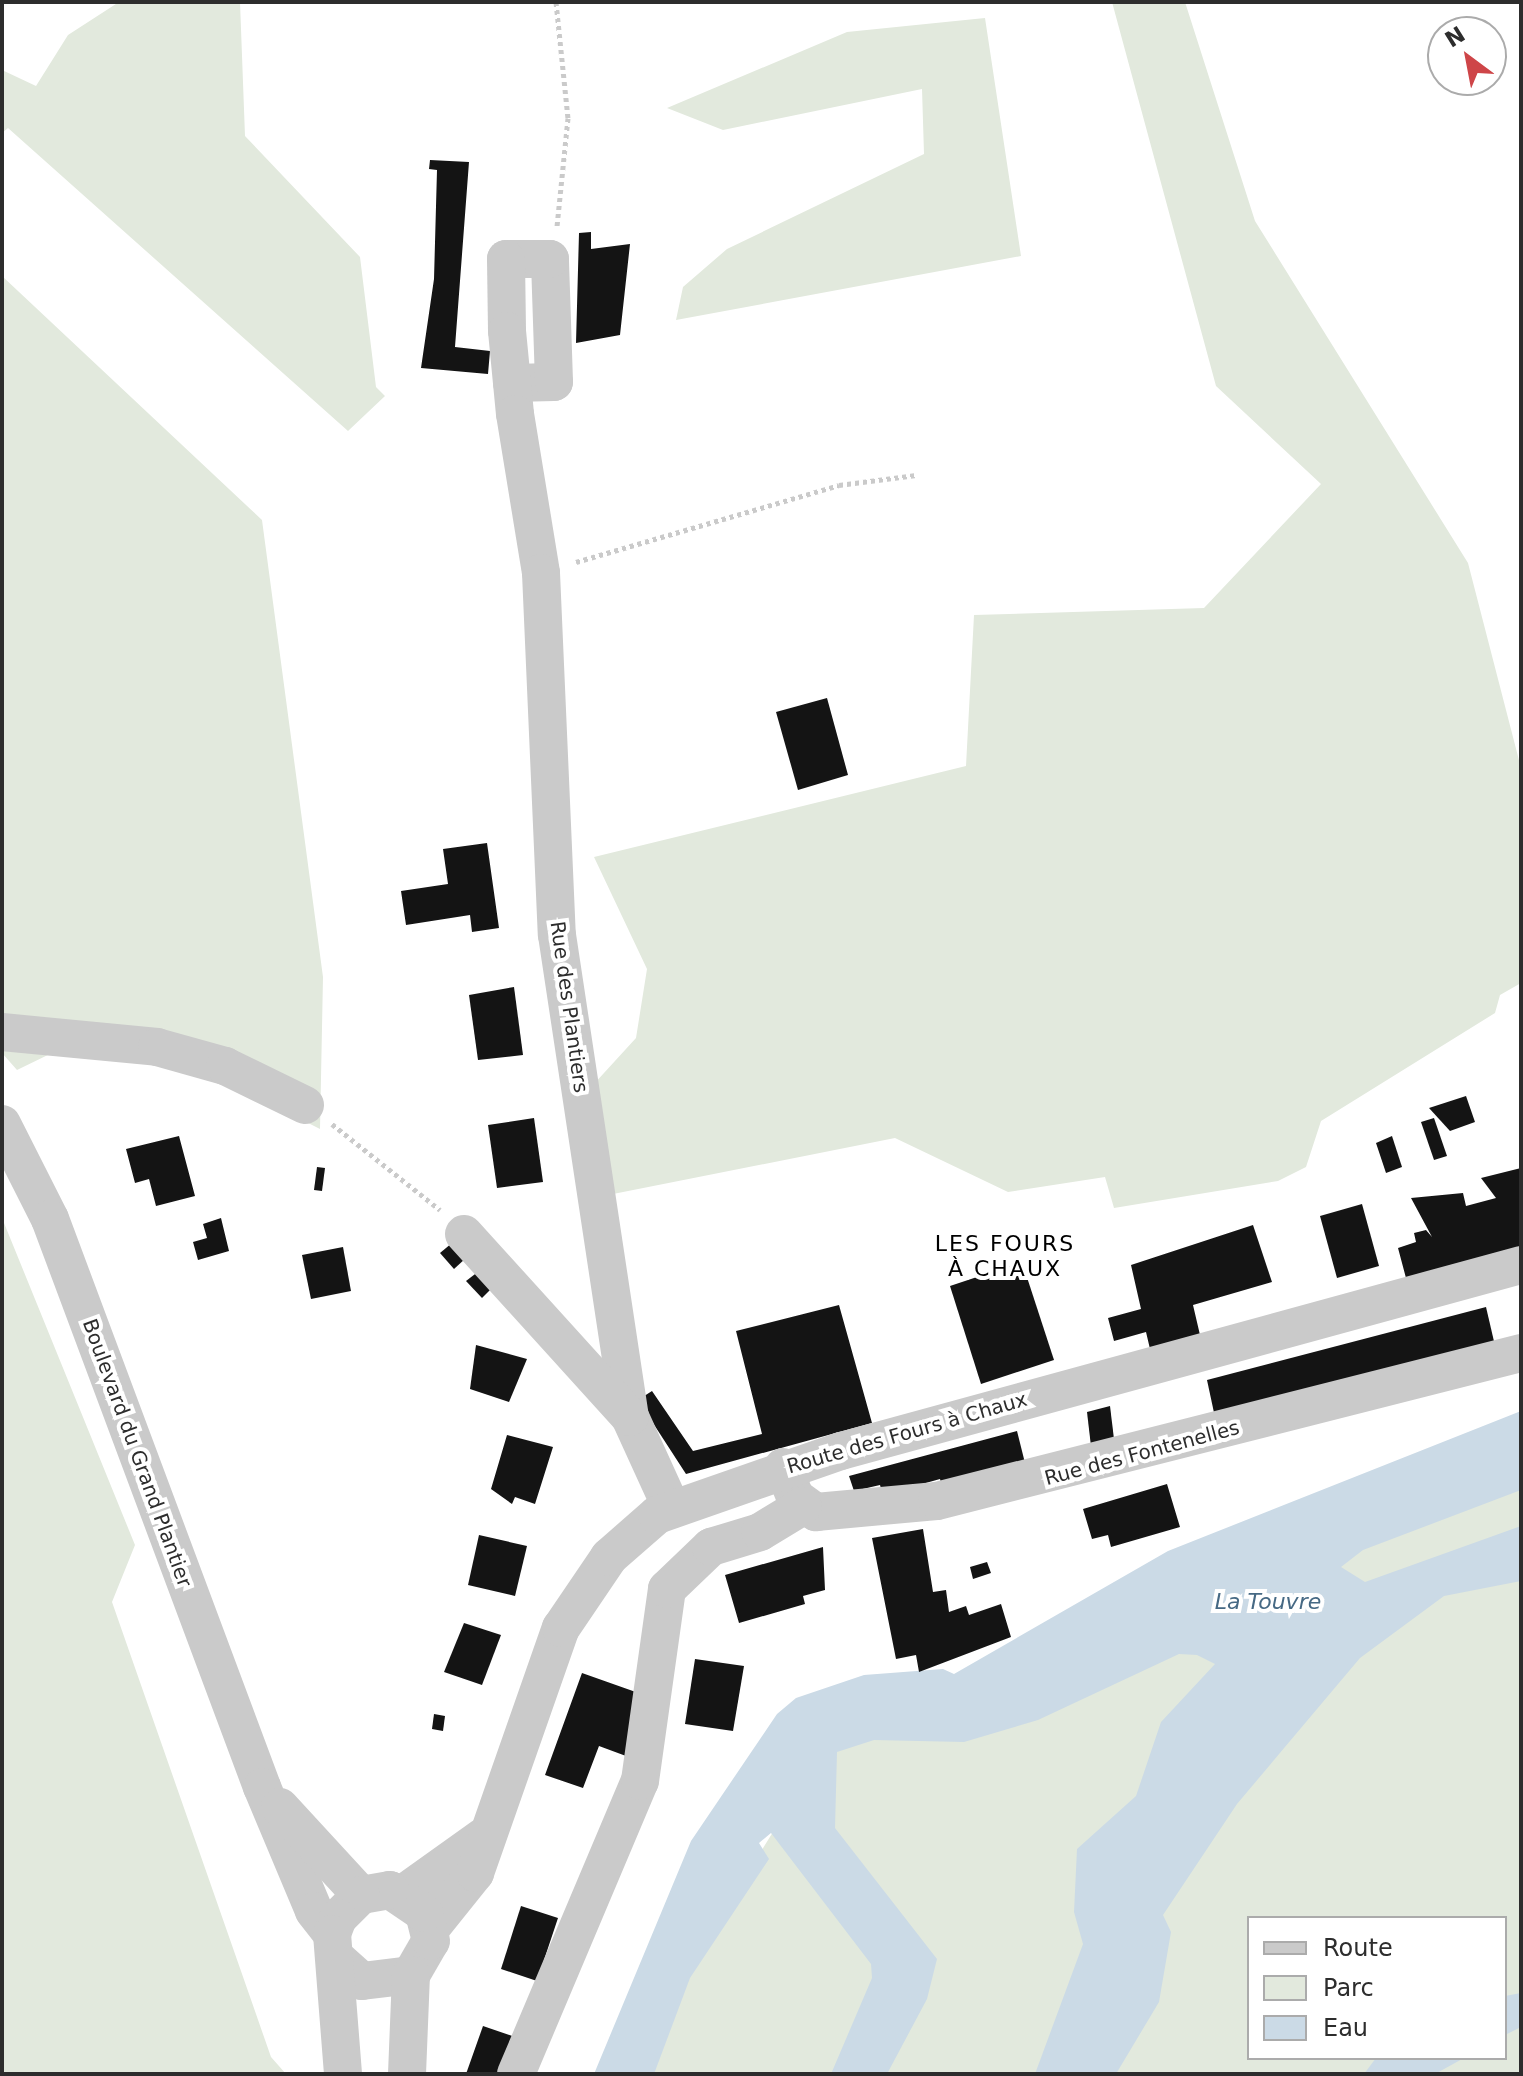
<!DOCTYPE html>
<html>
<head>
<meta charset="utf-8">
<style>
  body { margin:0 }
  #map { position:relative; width:1523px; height:2076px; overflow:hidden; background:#fff; font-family:"DejaVu Sans",sans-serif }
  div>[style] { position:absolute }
  .green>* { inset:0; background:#e2e9dd }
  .water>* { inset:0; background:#cbdae6 }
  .building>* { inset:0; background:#141414 }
  .path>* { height:5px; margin-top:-2.5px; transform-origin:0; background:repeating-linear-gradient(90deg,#cacaca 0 4px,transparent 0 8px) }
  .minor>* { height:38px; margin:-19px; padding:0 19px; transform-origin:19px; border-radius:19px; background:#cacaca }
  span { translate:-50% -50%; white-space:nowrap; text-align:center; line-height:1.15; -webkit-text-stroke:8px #fff; paint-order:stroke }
  .street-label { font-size:20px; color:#2d2d2d }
  .neighbourhood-label { font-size:22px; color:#000; letter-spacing:2px }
  .water-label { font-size:22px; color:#466984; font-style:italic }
  .frame { position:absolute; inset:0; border:4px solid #2d2d2d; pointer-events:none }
  .legend { position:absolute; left:1247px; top:1916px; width:260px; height:144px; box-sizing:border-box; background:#fff; border:2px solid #ababab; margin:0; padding:10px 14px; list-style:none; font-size:24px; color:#2d2d2d }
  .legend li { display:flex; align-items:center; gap:16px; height:40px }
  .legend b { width:40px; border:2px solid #ababab }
  .north { position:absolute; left:1427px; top:16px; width:80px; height:80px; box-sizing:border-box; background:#fff; border:2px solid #ababab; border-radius:50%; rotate:328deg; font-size:22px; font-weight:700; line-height:32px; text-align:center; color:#2d2d2d }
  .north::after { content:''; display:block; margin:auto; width:28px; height:36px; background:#ce4548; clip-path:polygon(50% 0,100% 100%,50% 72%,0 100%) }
</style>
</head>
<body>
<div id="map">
  <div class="green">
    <div style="clip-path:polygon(119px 2px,240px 2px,245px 136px,360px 257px,376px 387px,385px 396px,348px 431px,8px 128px,2px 133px,2px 70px,36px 86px,68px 35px)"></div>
    <div style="clip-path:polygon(1112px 2px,1185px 2px,1255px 221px,1468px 563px,1521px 768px,1521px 983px,1500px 995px,1495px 1013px,1321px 1121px,1306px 1167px,1278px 1181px,1114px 1208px,1105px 1177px,1008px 1192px,895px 1138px,608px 1195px,593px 1085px,636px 1038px,647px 969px,594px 857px,966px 766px,974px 615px,1204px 608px,1321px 484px,1216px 386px)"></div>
    <div style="clip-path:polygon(985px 18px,1021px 256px,676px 320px,683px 287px,727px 249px,924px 154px,922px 89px,723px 130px,667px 108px,847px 32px)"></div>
    <div style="clip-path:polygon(2px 276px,262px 520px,323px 977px,320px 1129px,208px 1072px,54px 1052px,17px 1070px,2px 1053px)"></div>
    <div style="clip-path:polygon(2px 1218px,135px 1545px,112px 1602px,271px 2057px,286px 2074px,2px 2074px)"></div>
    <div style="clip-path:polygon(evenodd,1521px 1463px,1521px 2074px,639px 2074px,649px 2033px,834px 1733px,1521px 1463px,1249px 1918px,1505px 1918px,1505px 2058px,1249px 2058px,1249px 1918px)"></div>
  </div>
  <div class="water">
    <div style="clip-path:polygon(1521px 1411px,1521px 1490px,1363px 1550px,1341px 1567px,1365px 1582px,1521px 1526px,1521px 1581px,1444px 1596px,1360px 1658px,1237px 1804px,1163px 1915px,1171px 1932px,1159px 2002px,1116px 2074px,1035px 2074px,1083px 1944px,1074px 1912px,1077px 1849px,1136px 1796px,1161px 1722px,1215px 1664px,1197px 1655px,1179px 1654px,1038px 1720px,964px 1742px,874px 1740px,837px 1752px,835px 1828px,937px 1959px,927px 1999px,887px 2074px,831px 2074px,872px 1978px,871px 1964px,771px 1833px,759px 1843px,769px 1859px,690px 1978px,654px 2074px,594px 2074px,691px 1841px,777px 1714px,796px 1698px,864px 1675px,943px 1669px,954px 1674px,1168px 1551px)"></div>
    <div style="clip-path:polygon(1521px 1993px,1521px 2027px,1505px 2035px,1505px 1996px)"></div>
    <div style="clip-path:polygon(1376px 2058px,1464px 2058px,1435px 2074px,1364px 2074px)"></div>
  </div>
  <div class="building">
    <div style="clip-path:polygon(430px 160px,469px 162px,455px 347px,490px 351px,488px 374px,421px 368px,434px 279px,437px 170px,429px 169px)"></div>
    <div style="clip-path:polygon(591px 232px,591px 249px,630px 244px,620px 335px,576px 343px,579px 233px)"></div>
    <div style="clip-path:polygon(827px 698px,848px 775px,798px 790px,776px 712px)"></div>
    <div style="clip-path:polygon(487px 843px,499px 928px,472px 932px,470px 915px,406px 925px,401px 891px,448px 884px,443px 849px)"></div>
    <div style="clip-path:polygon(514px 987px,523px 1055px,478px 1060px,469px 995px)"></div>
    <div style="clip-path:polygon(1466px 1096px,1475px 1122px,1450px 1131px,1429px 1108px)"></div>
    <div style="clip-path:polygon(534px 1118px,543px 1182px,497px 1188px,488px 1125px)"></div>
    <div style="clip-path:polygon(1434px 1118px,1447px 1156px,1434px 1160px,1421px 1122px)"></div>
    <div style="clip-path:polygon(179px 1136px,195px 1196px,156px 1206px,149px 1179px,135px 1183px,126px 1149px)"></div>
    <div style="clip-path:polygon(1392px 1136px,1402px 1167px,1386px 1173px,1376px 1143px)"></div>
    <div style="clip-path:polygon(317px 1167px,325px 1168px,322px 1191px,314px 1190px)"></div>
    <div style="clip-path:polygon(1521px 1168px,1521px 1247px,1406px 1278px,1398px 1248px,1416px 1242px,1414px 1233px,1426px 1230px,1432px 1237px,1411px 1198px,1463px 1193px,1466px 1206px,1496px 1198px,1481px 1178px)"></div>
    <div style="clip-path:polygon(1362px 1204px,1379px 1266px,1337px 1278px,1320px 1216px)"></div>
    <div style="clip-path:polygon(221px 1218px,229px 1251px,198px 1260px,193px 1242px,207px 1238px,203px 1224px)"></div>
    <div style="clip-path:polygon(1253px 1225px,1272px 1282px,1193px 1305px,1200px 1335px,1150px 1349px,1146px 1332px,1114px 1341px,1108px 1318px,1141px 1309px,1131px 1265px)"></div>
    <div style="clip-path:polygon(452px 1243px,466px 1258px,454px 1269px,440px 1253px)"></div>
    <div style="clip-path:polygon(343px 1247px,351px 1291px,311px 1299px,302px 1255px)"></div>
    <div style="clip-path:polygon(1022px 1262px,1054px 1360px,981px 1384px,950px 1286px)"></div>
    <div style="clip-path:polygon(479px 1271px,493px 1287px,482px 1298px,466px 1281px)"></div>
    <div style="clip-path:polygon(839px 1305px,872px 1423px,686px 1474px,638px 1400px,652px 1391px,693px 1451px,762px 1434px,736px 1331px)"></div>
    <div style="clip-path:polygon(1486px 1307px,1496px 1350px,1216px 1422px,1207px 1380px)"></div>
    <div style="clip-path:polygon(476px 1345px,527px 1359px,509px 1402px,470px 1389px)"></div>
    <div style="clip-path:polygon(1110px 1406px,1114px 1439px,1092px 1455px,1087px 1412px)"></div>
    <div style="clip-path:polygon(1017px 1431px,1027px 1471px,943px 1490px,940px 1479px,883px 1495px,880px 1485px,854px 1491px,849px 1476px)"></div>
    <div style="clip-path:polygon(507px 1435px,553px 1447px,535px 1504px,515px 1497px,512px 1504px,491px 1489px)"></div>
    <div style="clip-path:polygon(1167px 1484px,1180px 1527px,1111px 1547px,1108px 1535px,1092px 1539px,1083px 1509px)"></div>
    <div style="clip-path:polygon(923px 1529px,933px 1592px,946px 1590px,949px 1612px,966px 1606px,969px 1615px,1001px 1604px,1011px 1637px,919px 1672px,916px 1655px,896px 1659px,872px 1538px)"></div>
    <div style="clip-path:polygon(479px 1535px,527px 1546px,515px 1596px,468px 1585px)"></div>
    <div style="clip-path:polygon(823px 1547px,825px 1590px,803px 1596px,805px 1604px,739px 1623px,725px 1575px)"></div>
    <div style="clip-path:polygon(987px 1562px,991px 1573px,973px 1579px,970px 1567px)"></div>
    <div style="clip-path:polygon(464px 1623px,501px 1635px,482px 1685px,444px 1672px)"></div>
    <div style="clip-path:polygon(695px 1659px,744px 1666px,733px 1731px,685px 1724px)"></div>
    <div style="clip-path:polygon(582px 1673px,647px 1696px,626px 1756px,599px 1746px,583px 1788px,545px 1775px)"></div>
    <div style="clip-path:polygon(434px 1714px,445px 1716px,443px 1731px,432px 1729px)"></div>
    <div style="clip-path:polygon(521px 1906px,558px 1918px,537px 1981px,501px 1969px)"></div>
    <div style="clip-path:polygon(483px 2026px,518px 2038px,506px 2074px,466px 2074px)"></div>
  </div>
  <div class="path">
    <div style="left:556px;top:2px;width:117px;rotate:84.1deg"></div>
    <div style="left:568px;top:118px;width:110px;rotate:95.8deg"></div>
    <div style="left:576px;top:562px;width:274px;rotate:-16.3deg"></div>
    <div style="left:839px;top:485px;width:78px;rotate:-7.4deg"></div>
    <div style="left:332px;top:1124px;width:138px;rotate:38.5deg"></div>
  </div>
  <div class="minor">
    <div style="left:512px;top:383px;width:42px;rotate:-1.4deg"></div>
    <div style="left:554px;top:382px;width:123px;rotate:-91.9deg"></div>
    <div style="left:550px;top:259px;width:44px;rotate:180deg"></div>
    <div style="left:506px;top:259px;width:72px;rotate:89.2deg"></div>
    <div style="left:507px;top:331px;width:83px;rotate:84.5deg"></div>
    <div style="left:515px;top:414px;width:161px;rotate:80.7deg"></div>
    <div style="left:541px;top:573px;width:362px;rotate:87.5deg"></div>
    <div style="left:557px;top:935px;width:487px;rotate:81.4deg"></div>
    <div style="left:630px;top:1417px;width:99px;rotate:65.5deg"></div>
    <div style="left:2px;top:1032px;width:156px;rotate:5.5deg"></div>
    <div style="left:157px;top:1047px;width:71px;rotate:15.6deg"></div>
    <div style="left:225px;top:1066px;width:89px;rotate:26deg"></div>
    <div style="left:2px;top:1124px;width:106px;rotate:63.2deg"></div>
    <div style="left:50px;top:1219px;width:606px;rotate:69.53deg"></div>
    <div style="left:262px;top:1787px;width:134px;rotate:67.2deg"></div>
    <div style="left:314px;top:1911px;width:29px;rotate:52deg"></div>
    <div style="left:464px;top:1234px;width:247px;rotate:47.8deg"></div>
    <div style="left:783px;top:1467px;width:32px;rotate:68deg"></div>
    <div style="left:795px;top:1497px;width:26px;rotate:36deg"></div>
    <div style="left:816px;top:1512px;width:121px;rotate:-5.2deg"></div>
    <div style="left:937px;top:1501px;width:602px;rotate:-14.22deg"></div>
    <div style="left:280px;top:1807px;width:120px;rotate:47.4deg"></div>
    <div style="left:403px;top:1894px;width:98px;rotate:-35.5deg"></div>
    <div style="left:430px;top:1929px;width:72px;rotate:-51.2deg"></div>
    <div style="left:475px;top:1873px;width:260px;rotate:-70.7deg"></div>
    <div style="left:561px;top:1628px;width:86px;rotate:-55.9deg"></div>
    <div style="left:609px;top:1557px;width:64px;rotate:-41.2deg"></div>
    <div style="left:657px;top:1515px;width:195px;rotate:-19.2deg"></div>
    <div style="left:841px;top:1451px;width:705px;rotate:-15.3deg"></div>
    <div style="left:335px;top:1957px;width:36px;rotate:42deg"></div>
    <div style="left:362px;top:1981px;width:49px;rotate:-7deg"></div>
    <div style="left:411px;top:1975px;width:39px;rotate:-60deg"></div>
    <div style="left:431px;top:1941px;width:29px;rotate:-104deg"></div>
    <div style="left:424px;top:1913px;width:41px;rotate:-145.9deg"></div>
    <div style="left:390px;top:1890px;width:29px;rotate:170deg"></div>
    <div style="left:361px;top:1895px;width:33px;rotate:135deg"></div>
    <div style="left:338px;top:1918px;width:17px;rotate:111deg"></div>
    <div style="left:332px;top:1934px;width:140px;rotate:85.5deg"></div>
    <div style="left:407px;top:2074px;width:99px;rotate:-87.7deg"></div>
    <div style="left:516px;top:2074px;width:318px;rotate:-67.1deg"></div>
    <div style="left:640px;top:1781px;width:194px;rotate:-82deg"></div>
    <div style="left:667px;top:1589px;width:61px;rotate:-43.7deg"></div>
    <div style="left:711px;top:1547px;width:51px;rotate:-17deg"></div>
    <div style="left:760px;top:1532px;width:50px;rotate:-31.2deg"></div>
  </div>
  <div class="street-label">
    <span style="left:569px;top:1007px;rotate:82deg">Rue des Plantiers</span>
    <span style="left:907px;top:1433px;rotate:-16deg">Route des Fours à Chaux</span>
    <span style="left:137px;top:1453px;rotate:70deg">Boulevard du Grand Plantier</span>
    <span style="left:1142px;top:1453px;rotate:-15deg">Rue des Fontenelles</span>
  </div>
  <div class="neighbourhood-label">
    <span style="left:1005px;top:1256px">LES FOURS<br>À CHAUX</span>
  </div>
  <div class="water-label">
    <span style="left:1268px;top:1602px">La Touvre</span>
  </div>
  <div class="frame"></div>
  <ul class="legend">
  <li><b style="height:10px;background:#cacaca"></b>Route</li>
  <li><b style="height:22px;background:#e2e9dd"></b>Parc</li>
  <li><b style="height:22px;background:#cbdae6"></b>Eau</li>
  </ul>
  <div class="north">N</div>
</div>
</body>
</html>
